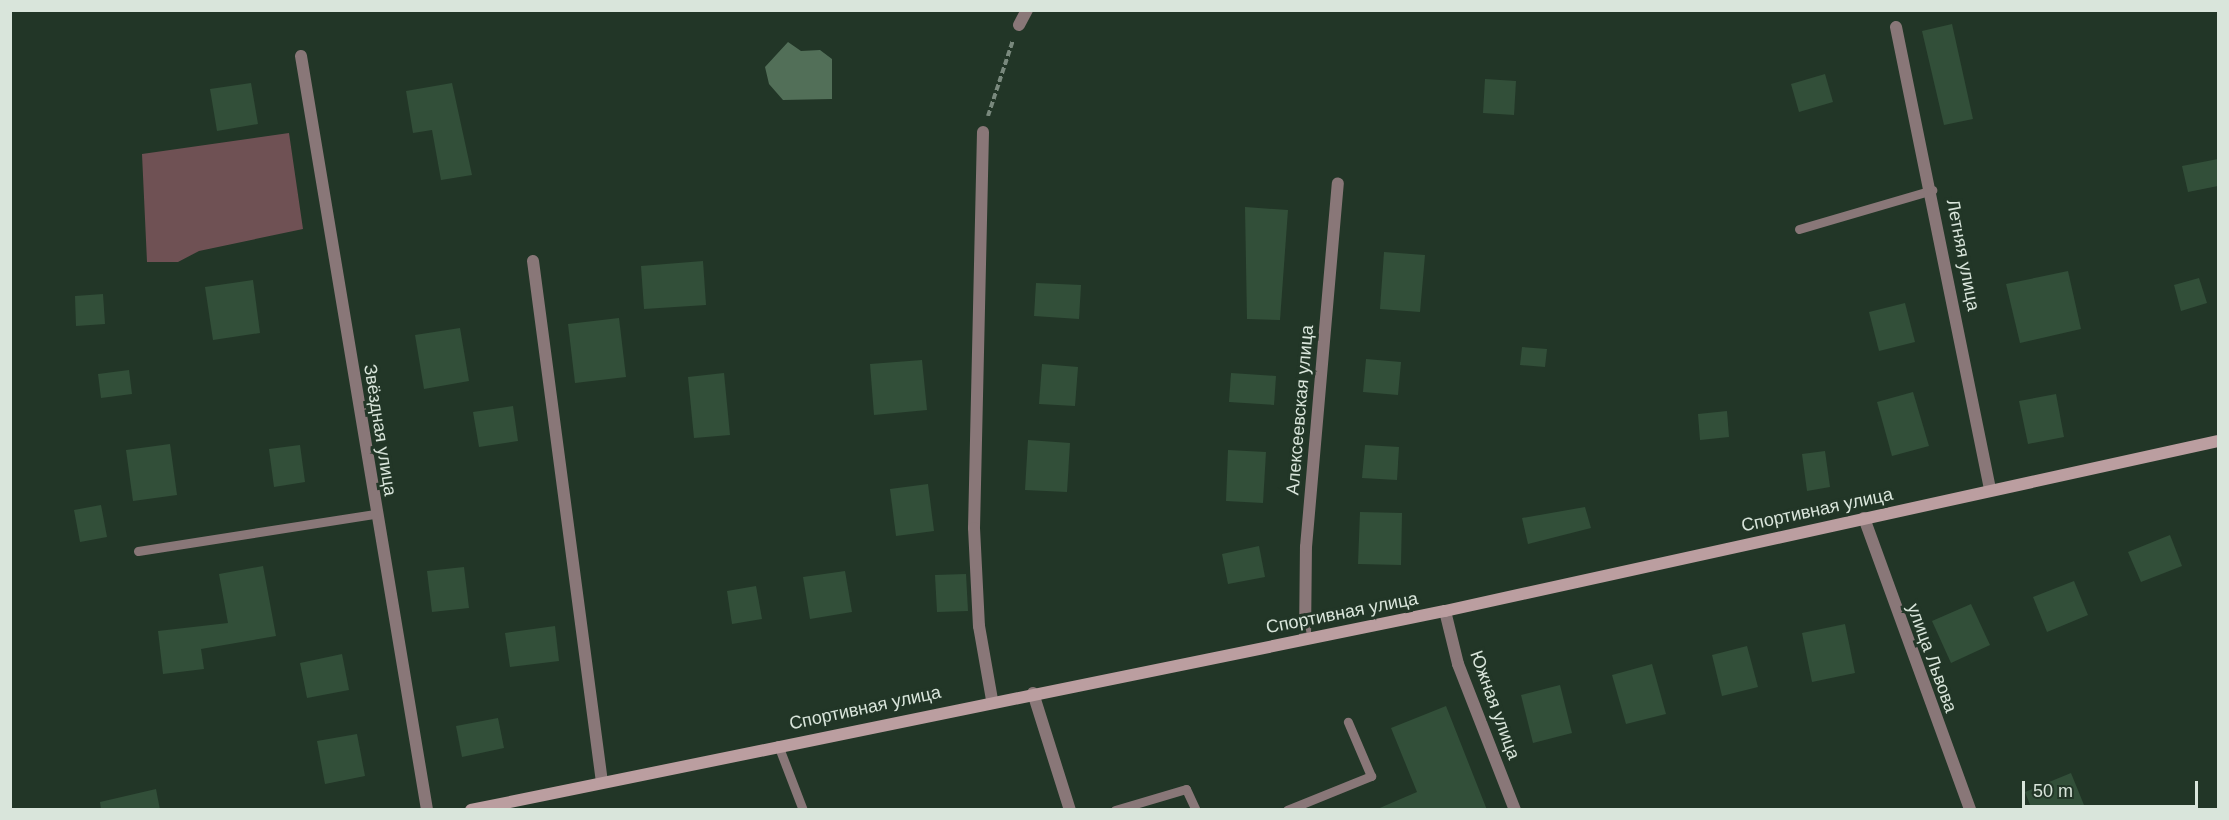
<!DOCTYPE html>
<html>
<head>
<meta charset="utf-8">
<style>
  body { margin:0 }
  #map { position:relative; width:2229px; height:820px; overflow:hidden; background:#223627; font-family:Arial,sans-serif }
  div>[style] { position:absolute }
  .green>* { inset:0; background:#6f5154 }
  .water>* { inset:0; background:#526f58 }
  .building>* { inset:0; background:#324f39 }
  .path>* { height:4px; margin-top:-2px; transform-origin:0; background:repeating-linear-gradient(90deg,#79897d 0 6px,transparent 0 9px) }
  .lane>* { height:9px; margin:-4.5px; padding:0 4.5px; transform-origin:4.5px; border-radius:4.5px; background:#897778 }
  .street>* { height:12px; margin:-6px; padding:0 6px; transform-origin:6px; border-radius:6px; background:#897778 }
  .secondary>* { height:12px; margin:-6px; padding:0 6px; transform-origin:6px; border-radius:6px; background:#bb9ea0 }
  span { translate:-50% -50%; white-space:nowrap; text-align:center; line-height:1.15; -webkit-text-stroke:6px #223627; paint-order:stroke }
  .street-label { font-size:18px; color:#d9e5db }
  .frame { position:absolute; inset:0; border:12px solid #d9e5db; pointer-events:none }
  .scale { position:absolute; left:2022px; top:781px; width:176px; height:27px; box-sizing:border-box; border:3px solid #d9e5db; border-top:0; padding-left:8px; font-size:18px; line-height:21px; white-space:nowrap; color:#d9e5db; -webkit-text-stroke:4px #223627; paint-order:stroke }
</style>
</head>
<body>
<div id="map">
  <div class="green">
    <div style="clip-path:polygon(289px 133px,303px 229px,199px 251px,178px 262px,147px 262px,142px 154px)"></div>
  </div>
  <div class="water">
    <div style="clip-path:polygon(788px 42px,801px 51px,820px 50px,832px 59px,832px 99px,783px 100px,769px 84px,765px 67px)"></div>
  </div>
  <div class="building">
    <div style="clip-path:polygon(1952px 24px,1973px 119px,1944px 125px,1922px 31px)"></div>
    <div style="clip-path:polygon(1825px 74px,1833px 102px,1799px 112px,1791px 84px)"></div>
    <div style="clip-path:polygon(1485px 79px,1516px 81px,1514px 115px,1483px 113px)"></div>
    <div style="clip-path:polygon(251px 83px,258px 124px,217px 131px,210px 89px)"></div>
    <div style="clip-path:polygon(452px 83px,472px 175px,441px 180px,432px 130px,413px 133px,406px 91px)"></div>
    <div style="clip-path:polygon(2218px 159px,2218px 186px,2188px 192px,2182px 166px)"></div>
    <div style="clip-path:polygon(1245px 207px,1288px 210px,1280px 320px,1247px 319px)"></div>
    <div style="clip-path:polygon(1384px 252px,1425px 255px,1420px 312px,1380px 309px)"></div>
    <div style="clip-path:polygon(703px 261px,706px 305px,644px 309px,641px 266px)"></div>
    <div style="clip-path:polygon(2068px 271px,2081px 329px,2020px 343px,2006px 284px)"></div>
    <div style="clip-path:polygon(2199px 278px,2207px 303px,2181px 311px,2174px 285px)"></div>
    <div style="clip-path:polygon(253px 280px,260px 333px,213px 340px,205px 287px)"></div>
    <div style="clip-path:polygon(1036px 283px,1081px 285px,1079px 319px,1034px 316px)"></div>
    <div style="clip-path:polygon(103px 294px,105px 324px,76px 326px,75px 296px)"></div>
    <div style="clip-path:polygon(1905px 303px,1915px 342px,1879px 351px,1869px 312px)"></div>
    <div style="clip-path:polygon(619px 318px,626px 377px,575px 383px,568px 324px)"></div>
    <div style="clip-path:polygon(460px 328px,469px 381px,424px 389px,415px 335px)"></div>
    <div style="clip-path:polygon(1522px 347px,1547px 349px,1545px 367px,1520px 365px)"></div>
    <div style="clip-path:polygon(1366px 359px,1401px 362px,1398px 395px,1363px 392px)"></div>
    <div style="clip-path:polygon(922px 360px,927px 410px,874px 415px,870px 364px)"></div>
    <div style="clip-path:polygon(1042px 364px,1078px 367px,1075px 406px,1039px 404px)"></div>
    <div style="clip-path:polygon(129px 370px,132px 394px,101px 398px,98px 374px)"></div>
    <div style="clip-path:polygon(724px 373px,730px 435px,694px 438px,688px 377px)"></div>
    <div style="clip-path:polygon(1231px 373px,1276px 376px,1274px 405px,1229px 402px)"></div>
    <div style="clip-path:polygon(1913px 392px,1929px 446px,1892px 456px,1877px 402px)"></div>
    <div style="clip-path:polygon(2056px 394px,2064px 437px,2028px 444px,2019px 401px)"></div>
    <div style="clip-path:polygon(513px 406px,518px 441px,479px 447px,473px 412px)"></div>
    <div style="clip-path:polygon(1727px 411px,1729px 437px,1700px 440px,1698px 414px)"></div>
    <div style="clip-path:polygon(1028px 440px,1070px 443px,1067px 492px,1025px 490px)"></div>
    <div style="clip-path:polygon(170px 444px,177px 495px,133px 501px,126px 450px)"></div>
    <div style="clip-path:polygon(300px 445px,305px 482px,274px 487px,269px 449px)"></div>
    <div style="clip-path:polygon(1365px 445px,1399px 447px,1397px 480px,1362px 478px)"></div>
    <div style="clip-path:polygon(1228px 450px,1266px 452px,1263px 503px,1226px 501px)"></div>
    <div style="clip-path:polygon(1825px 451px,1830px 487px,1807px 491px,1802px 454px)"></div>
    <div style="clip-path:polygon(928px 484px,934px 531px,896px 536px,890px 489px)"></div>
    <div style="clip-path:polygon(101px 505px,107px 537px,80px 542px,74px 510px)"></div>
    <div style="clip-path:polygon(1585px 507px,1591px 528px,1528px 544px,1522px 518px)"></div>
    <div style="clip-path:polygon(1360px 512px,1402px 513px,1401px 565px,1358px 564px)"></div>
    <div style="clip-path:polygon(2170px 535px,2182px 566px,2141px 582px,2128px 552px)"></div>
    <div style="clip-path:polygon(1259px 546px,1265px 577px,1228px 584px,1222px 554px)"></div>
    <div style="clip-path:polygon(263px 566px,276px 636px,201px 649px,204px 669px,163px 674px,158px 631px,228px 623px,219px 574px)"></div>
    <div style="clip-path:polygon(464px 567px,469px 608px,432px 612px,427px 571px)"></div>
    <div style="clip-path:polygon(845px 571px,852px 612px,810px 619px,803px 577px)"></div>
    <div style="clip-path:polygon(966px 574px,968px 611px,937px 612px,935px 575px)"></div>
    <div style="clip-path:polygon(2074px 581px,2088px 615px,2047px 632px,2033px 597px)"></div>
    <div style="clip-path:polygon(756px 586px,762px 619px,732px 624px,727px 591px)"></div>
    <div style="clip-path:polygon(1971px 604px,1990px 645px,1951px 663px,1932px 621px)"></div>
    <div style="clip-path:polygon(1845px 624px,1855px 673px,1812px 682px,1802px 633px)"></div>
    <div style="clip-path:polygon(555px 626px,559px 661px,510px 667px,505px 633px)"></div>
    <div style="clip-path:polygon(1747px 646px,1758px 687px,1722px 696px,1712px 655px)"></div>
    <div style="clip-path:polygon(342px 654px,349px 690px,307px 698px,300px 663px)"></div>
    <div style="clip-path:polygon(1652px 664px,1666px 714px,1626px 724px,1612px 675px)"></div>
    <div style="clip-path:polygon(1560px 685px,1572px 733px,1533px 743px,1521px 695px)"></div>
    <div style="clip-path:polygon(1446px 706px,1487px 810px,1375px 810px,1417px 792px,1391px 728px)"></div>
    <div style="clip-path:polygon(498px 718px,504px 748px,462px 757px,456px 726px)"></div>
    <div style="clip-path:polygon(357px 734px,365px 776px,325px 784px,317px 741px)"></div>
    <div style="clip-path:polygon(2071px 773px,2086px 810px,2032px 810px,2025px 792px)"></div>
    <div style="clip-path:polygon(156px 789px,160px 810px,101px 810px,100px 802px)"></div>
  </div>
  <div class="path">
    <div style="left:988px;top:116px;width:80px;rotate:-71.8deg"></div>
  </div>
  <div class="lane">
    <div style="left:1799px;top:229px;width:139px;rotate:-16.3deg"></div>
    <div style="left:138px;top:551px;width:240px;rotate:-8.9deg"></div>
    <div style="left:778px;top:745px;width:70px;rotate:69deg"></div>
    <div style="left:1115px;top:810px;width:74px;rotate:-16.5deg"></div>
    <div style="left:1186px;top:789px;width:23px;rotate:65deg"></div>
    <div style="left:1287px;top:810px;width:91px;rotate:-22deg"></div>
    <div style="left:1371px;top:776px;width:59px;rotate:-113.1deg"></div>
  </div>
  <div class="street">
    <div style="left:1019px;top:25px;width:17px;rotate:-62deg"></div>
    <div style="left:1896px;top:27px;width:472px;rotate:78.5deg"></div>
    <div style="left:301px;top:56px;width:764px;rotate:80.51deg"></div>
    <div style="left:983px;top:132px;width:396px;rotate:91.3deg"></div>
    <div style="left:974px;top:528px;width:98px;rotate:87.1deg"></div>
    <div style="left:979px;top:626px;width:75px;rotate:80deg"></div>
    <div style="left:533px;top:261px;width:526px;rotate:82.46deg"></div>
    <div style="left:1864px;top:518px;width:311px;rotate:70deg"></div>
    <div style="left:1445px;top:611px;width:55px;rotate:76.2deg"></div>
    <div style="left:1458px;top:664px;width:157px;rotate:68.7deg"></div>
    <div style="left:1305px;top:639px;width:92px;rotate:-89.4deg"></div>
    <div style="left:1306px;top:547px;width:365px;rotate:-85deg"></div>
    <div style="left:1033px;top:693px;width:123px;rotate:72.5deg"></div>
  </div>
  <div class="secondary">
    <div style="left:471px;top:810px;width:994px;rotate:-11.55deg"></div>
    <div style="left:1445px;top:611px;width:791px;rotate:-12.4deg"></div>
  </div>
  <div class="street-label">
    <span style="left:1963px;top:255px;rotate:79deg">Летняя улица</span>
    <span style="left:1300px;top:410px;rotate:-85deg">Алексеевская улица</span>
    <span style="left:380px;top:430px;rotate:81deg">Звёздная улица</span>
    <span style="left:1817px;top:510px;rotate:-12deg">Спортивная улица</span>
    <span style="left:1342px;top:613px;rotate:-11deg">Спортивная улица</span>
    <span style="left:1932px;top:658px;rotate:70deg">улица Львова</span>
    <span style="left:1495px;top:705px;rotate:70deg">Южная улица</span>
    <span style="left:865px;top:708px;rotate:-12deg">Спортивная улица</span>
  </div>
  <div class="frame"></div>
  <div class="scale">50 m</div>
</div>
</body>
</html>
